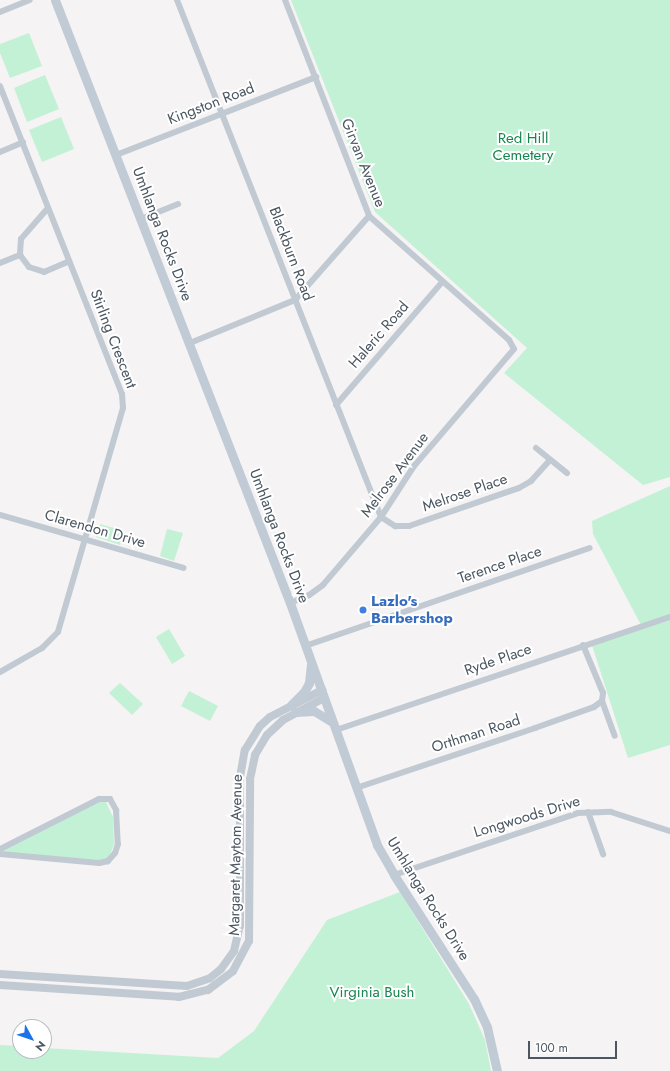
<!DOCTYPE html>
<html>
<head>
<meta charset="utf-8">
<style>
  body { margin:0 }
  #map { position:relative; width:670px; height:1071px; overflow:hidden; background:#f5f3f3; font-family:Jost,sans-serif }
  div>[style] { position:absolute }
  .green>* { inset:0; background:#c3f1d5 }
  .minor>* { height:6px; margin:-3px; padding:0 3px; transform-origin:3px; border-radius:3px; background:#c1cad2 }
  .tertiary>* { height:8px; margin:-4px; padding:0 4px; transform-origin:4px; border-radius:4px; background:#c1cad2 }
  .secondary>* { height:9px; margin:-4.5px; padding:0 4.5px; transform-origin:4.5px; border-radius:4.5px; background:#c1cbd6 }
  .dots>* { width:11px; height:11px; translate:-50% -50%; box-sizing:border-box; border:2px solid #fff; border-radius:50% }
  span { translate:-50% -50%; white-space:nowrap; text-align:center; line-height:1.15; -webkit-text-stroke:4px #fff; paint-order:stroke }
  .street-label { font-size:15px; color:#4a5661 }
  .park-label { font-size:15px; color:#17864f }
  .shop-label { font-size:15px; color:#366cbe; font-weight:700 }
  .left { translate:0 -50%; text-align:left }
  .north { position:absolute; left:12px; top:1019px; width:40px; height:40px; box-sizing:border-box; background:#fff; border:1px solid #b7bbc0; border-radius:50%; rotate:130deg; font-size:11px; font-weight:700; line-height:16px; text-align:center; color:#4a5661 }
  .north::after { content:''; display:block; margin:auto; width:14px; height:18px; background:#1a73e8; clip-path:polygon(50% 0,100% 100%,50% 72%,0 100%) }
  .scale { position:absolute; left:528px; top:1041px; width:89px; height:18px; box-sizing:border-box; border:2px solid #4a5661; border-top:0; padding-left:5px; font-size:12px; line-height:14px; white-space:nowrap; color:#4a5661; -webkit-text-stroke:3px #fff; paint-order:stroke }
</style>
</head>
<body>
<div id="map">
  <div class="green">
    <div style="clip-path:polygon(291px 0,670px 0,670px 477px,643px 485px,504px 373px,527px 348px,375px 212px)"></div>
    <div style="clip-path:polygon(29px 33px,42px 66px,10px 78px,0 53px,0 44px)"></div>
    <div style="clip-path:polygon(45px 75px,59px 109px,27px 122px,14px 88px)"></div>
    <div style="clip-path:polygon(61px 117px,74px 149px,42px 162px,29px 130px)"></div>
    <div style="clip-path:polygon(670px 486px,670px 745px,628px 758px,591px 642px,641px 625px,593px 534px,592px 521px)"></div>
    <div style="clip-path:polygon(100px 524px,124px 531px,120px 545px,96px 537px)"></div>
    <div style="clip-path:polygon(167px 529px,183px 533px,174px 561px,160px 556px)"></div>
    <div style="clip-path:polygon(169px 629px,185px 656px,172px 664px,156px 637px)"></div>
    <div style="clip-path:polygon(120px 683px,143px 704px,132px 715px,109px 693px)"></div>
    <div style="clip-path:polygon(189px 691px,218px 706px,210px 721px,181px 706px)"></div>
    <div style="clip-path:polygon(101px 801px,106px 802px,113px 817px,114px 844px,109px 858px,105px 861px,0 854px,1px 850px)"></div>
    <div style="clip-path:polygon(400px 892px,469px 1004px,485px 1040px,491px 1071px,0 1071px,0 1045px,20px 1046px,20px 1051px,44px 1051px,44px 1048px,218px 1058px,254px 1031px,327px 920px)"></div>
  </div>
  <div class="minor">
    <div style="left:177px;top:0;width:556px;rotate:68.47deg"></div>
    <div style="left:381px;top:517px;width:17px;rotate:33deg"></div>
    <div style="left:395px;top:526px;width:14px"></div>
    <div style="left:409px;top:526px;width:116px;rotate:-19.1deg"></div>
    <div style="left:519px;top:488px;width:14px;rotate:-30deg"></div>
    <div style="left:531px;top:481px;width:28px;rotate:-48deg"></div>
    <div style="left:285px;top:0;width:232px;rotate:68.7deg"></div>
    <div style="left:369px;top:216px;width:187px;rotate:41.5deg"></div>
    <div style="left:509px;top:340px;width:10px;rotate:61deg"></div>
    <div style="left:514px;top:349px;width:154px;rotate:130.5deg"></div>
    <div style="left:414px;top:466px;width:61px;rotate:122.9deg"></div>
    <div style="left:381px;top:517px;width:89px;rotate:130.5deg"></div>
    <div style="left:323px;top:585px;width:17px;rotate:144deg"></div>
    <div style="left:309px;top:595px;width:21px;rotate:157deg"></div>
    <div style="left:0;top:12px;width:32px;rotate:-22deg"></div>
    <div style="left:0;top:86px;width:331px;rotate:68.4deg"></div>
    <div style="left:122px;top:394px;width:14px;rotate:86deg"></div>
    <div style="left:123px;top:408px;width:233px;rotate:106.2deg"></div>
    <div style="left:58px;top:632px;width:23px;rotate:135deg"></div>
    <div style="left:42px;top:648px;width:48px;rotate:150.3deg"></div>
    <div style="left:0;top:152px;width:25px;rotate:-23deg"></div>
    <div style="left:116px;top:155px;width:215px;rotate:-21.3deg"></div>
    <div style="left:48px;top:208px;width:41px;rotate:131.1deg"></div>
    <div style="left:21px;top:239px;width:16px;rotate:94deg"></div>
    <div style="left:20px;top:255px;width:15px;rotate:53deg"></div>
    <div style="left:29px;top:267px;width:16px;rotate:18deg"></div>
    <div style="left:44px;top:272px;width:26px;rotate:-23deg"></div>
    <div style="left:141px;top:219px;width:40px;rotate:-22deg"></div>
    <div style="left:0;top:263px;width:22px;rotate:-22deg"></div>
    <div style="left:190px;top:343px;width:113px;rotate:-22.3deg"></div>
    <div style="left:295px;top:300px;width:112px;rotate:-48.6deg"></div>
    <div style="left:336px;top:405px;width:162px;rotate:-49.2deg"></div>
    <div style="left:536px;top:448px;width:40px;rotate:39deg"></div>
    <div style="left:0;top:515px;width:191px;rotate:16.1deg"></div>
    <div style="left:583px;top:645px;width:52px;rotate:67.4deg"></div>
    <div style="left:603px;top:693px;width:8px;rotate:97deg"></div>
    <div style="left:602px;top:701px;width:37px;rotate:70deg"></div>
    <div style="left:305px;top:646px;width:301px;rotate:-19deg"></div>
    <div style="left:336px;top:730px;width:353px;rotate:-18.7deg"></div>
    <div style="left:356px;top:788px;width:189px;rotate:-18.5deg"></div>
    <div style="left:535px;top:728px;width:63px;rotate:-19.6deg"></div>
    <div style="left:594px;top:707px;width:10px;rotate:-37deg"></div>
    <div style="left:588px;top:812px;width:45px;rotate:70.3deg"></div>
    <div style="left:0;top:849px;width:111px;rotate:-26.8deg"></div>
    <div style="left:99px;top:799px;width:11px"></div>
    <div style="left:110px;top:799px;width:13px;rotate:61deg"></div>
    <div style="left:116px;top:810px;width:34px;rotate:87deg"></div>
    <div style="left:118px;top:844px;width:9px;rotate:108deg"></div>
    <div style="left:115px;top:853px;width:11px;rotate:131deg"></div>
    <div style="left:108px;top:861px;width:9px;rotate:167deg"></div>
    <div style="left:99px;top:863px;width:99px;rotate:-174.8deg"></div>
    <div style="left:394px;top:875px;width:194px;rotate:-18.6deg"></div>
    <div style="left:578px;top:813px;width:33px;rotate:-2deg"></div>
    <div style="left:611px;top:812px;width:62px;rotate:17.9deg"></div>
  </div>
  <div class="tertiary">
    <div style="left:0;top:974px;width:187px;rotate:3.7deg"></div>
    <div style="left:187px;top:986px;width:24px;rotate:-19deg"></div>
    <div style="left:210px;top:978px;width:14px;rotate:-39deg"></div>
    <div style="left:221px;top:969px;width:22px;rotate:-54deg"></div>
    <div style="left:234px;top:951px;width:26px;rotate:-77deg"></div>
    <div style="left:240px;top:926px;width:149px;rotate:-90deg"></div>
    <div style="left:240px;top:777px;width:27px;rotate:-80deg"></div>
    <div style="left:245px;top:750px;width:28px;rotate:-58deg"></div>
    <div style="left:260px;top:726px;width:13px;rotate:-42deg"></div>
    <div style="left:270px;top:717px;width:59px;rotate:-27.4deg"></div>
    <div style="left:0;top:985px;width:179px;rotate:3.8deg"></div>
    <div style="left:179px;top:997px;width:30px;rotate:-14deg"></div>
    <div style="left:208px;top:990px;width:31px;rotate:-37deg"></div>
    <div style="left:233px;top:971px;width:34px;rotate:-62deg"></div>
    <div style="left:249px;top:941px;width:162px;rotate:-89.6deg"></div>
    <div style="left:250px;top:779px;width:25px;rotate:-78deg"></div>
    <div style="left:255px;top:755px;width:23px;rotate:-59deg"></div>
    <div style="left:267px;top:735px;width:22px;rotate:-43deg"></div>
    <div style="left:283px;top:720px;width:47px;rotate:-28.2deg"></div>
  </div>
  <div class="secondary">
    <div style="left:55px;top:0;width:647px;rotate:68.71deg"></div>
    <div style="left:290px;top:603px;width:257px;rotate:70.2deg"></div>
    <div style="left:377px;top:845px;width:34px;rotate:60deg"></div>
    <div style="left:394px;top:875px;width:148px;rotate:57.2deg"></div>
    <div style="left:474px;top:999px;width:31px;rotate:65deg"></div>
    <div style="left:487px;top:1027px;width:45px;rotate:77.2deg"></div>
    <div style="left:291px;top:705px;width:18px;rotate:-45deg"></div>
    <div style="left:304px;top:692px;width:10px;rotate:-61deg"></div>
    <div style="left:309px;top:683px;width:18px;rotate:-84deg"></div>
    <div style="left:295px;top:712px;width:19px;rotate:-3deg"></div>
    <div style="left:314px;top:711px;width:21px;rotate:31deg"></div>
  </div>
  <div class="dots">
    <div style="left:363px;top:610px;background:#3f7fe0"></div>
  </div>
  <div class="street-label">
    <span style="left:211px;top:104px;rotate:-21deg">Kingston Road</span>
    <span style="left:363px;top:163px;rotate:68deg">Girvan Avenue</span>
    <span style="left:162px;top:234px;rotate:69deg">Umhlanga Rocks Drive</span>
    <span style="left:291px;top:254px;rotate:69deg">Blackburn Road</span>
    <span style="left:379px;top:335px;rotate:-49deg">Haleric Road</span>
    <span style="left:113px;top:339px;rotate:69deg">Stirling Crescent</span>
    <span style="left:395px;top:475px;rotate:-53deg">Melrose Avenue</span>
    <span style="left:465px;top:493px;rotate:-19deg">Melrose Place</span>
    <span style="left:95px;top:529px;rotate:16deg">Clarendon Drive</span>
    <span style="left:279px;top:536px;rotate:69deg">Umhlanga Rocks Drive</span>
    <span style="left:500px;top:565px;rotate:-19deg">Terence Place</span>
    <span style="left:498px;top:660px;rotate:-19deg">Ryde Place</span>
    <span style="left:476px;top:734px;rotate:-18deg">Orthman Road</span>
    <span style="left:527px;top:817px;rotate:-17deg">Longwoods Drive</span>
    <span style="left:236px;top:855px;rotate:-89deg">Margaret Maytom Avenue</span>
    <span style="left:428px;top:899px;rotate:58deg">Umhlanga Rocks Drive</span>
  </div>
  <div class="park-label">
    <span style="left:523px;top:147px">Red Hill<br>Cemetery</span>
    <span style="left:372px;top:993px">Virginia Bush</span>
  </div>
  <div class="shop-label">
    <span class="left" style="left:371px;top:610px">Lazlo's<br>Barbershop</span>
  </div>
  <div class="north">N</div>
  <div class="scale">100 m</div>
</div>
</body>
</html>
